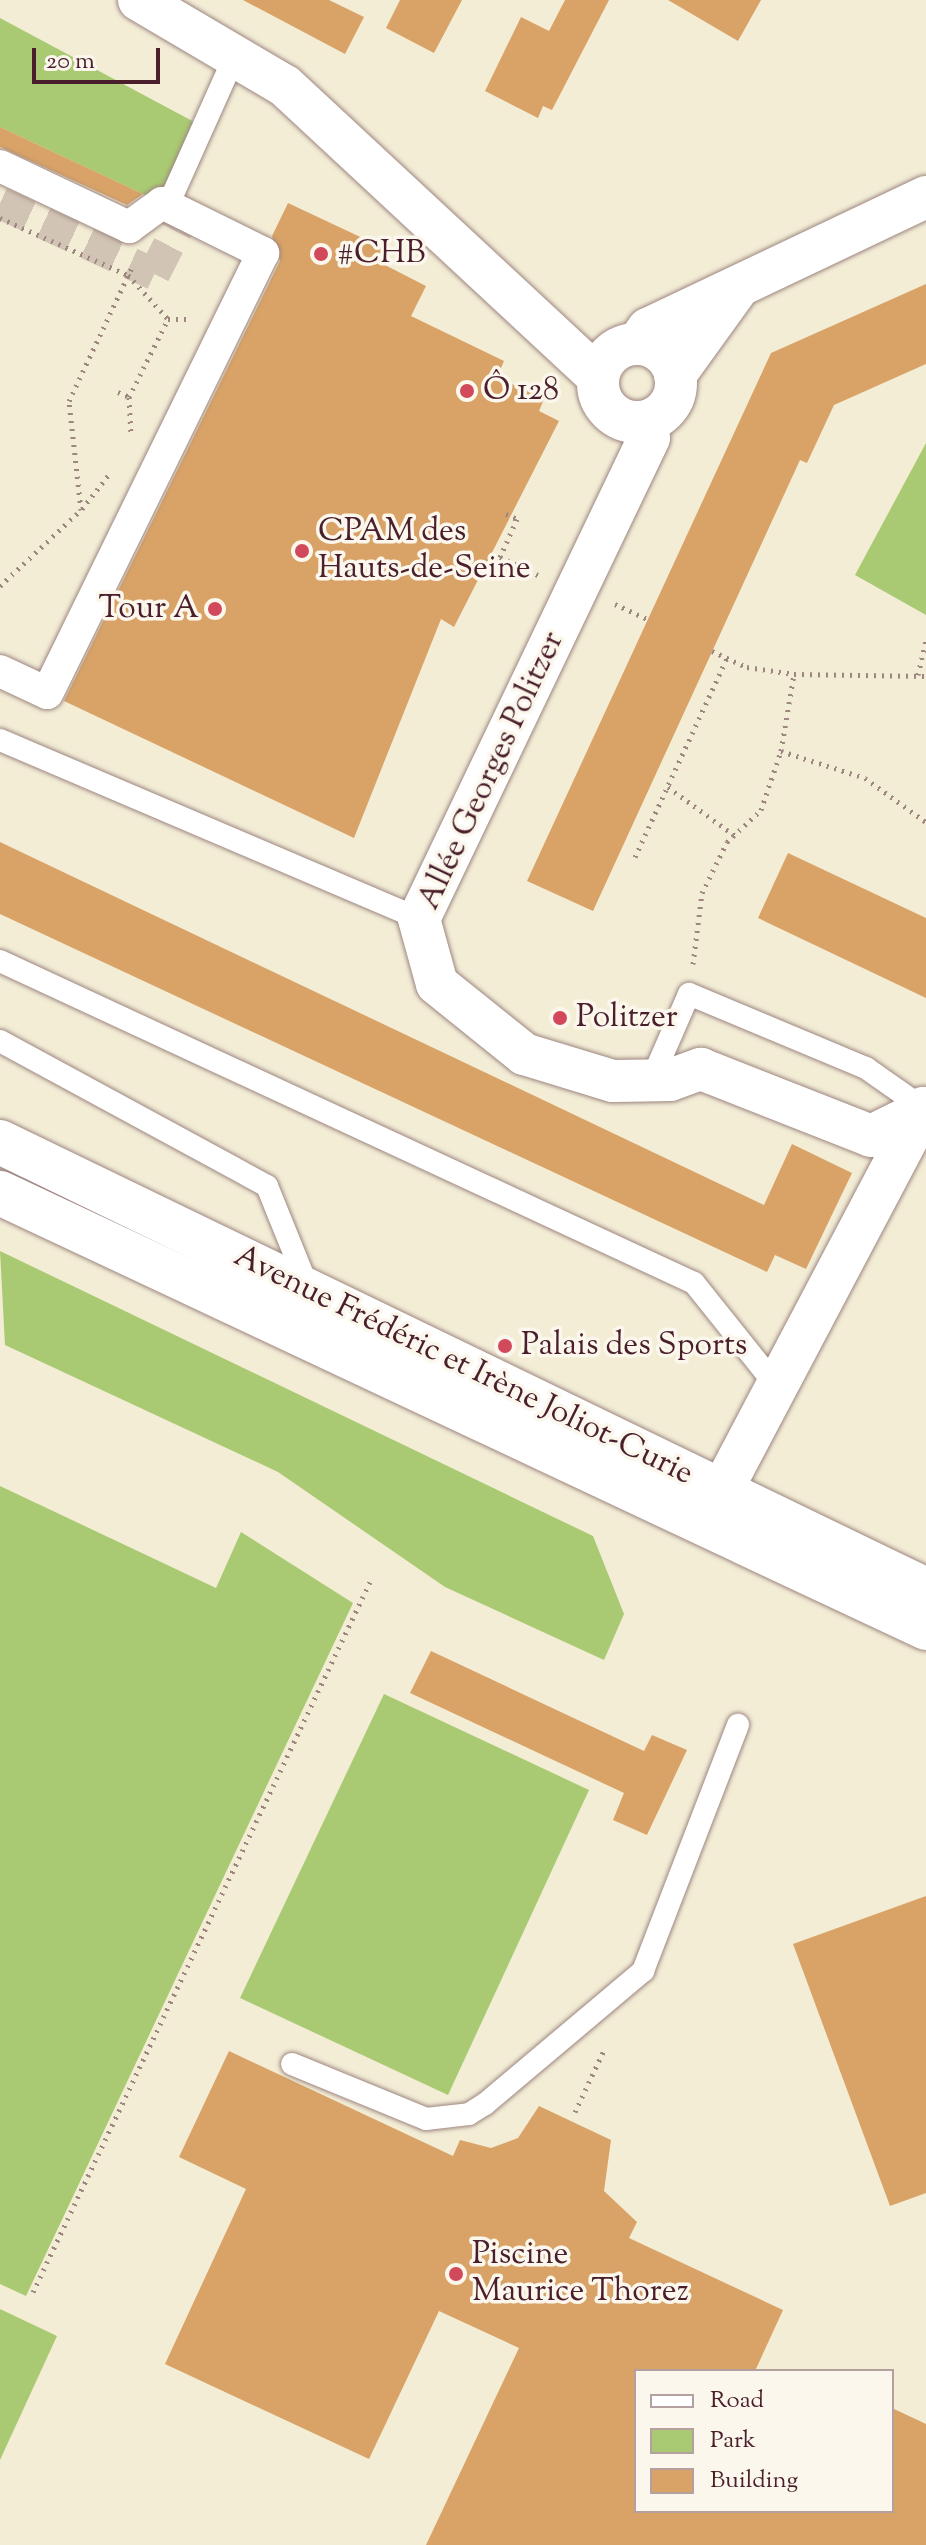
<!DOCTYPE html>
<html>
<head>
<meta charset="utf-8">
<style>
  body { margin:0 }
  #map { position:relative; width:926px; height:2545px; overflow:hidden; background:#f3edd6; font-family:"Sorts Mill Goudy",serif }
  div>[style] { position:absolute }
  .green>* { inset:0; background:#a9ca72 }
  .building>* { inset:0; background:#d9a367 }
  .pedestrian-tunnel>* { height:32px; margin-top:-16px; transform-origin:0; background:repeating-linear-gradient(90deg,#d1c4b4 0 32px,transparent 0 48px) }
  .path>* { height:5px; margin-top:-2.5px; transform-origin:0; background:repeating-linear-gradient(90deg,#9e8680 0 2px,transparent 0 8px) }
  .roads { filter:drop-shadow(0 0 2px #9e8680) drop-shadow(0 0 2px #9e8680) }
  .service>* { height:22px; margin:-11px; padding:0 11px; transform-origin:11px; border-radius:11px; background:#fff }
  .pedestrian>* { height:32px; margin:-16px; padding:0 16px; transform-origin:16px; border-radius:16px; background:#fff }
  .minor>* { height:42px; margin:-21px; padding:0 21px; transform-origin:21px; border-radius:21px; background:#fff }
  .minor>.ring { margin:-21px; padding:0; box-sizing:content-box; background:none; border:42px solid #fff; border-radius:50% }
  .secondary>* { height:44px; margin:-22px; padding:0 22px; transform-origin:22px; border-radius:22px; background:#fff }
  .dots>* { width:22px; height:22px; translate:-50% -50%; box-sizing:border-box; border:4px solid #fbf7ec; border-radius:50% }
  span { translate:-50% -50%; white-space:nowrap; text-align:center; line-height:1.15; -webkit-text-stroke:7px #fbf7ec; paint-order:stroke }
  .poi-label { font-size:32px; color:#4a1f2b }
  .left { translate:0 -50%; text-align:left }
  .right { translate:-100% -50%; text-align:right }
  .street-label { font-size:32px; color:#4a1f2b }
  .legend { position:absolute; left:634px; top:2369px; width:260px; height:144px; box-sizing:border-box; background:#fbf7ec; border:2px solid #b4a19f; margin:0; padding:10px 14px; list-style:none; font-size:24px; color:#4a1f2b }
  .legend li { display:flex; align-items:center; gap:16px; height:40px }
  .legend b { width:40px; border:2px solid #b4a19f }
  .scale { position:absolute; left:32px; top:48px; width:128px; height:36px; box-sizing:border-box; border:4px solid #4a1f2b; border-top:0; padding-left:10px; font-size:24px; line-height:28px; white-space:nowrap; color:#4a1f2b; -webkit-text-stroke:6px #fbf7ec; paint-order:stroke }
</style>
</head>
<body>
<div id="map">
  <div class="green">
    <div style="clip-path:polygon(0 18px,196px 123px,162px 203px,0 127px)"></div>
    <div style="clip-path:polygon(926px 443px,926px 615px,855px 575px)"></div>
    <div style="clip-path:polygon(0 1251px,593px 1536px,624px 1614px,604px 1660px,445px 1587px,278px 1472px,5px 1345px)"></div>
    <div style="clip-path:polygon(0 1486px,216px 1588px,241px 1532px,353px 1603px,26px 2296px,0 2284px)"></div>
    <div style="clip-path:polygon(384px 1694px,589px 1790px,448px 2095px,240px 1998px)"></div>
    <div style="clip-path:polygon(0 2309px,57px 2336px,0 2460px)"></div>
  </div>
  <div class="building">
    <div style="clip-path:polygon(243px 0,329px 0,364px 17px,345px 54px)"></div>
    <div style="clip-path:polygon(400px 0,462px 0,434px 53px,386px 28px)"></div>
    <div style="clip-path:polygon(565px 0,609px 0,552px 110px,543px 106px,538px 118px,485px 91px,521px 17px,549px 31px)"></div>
    <div style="clip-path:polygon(668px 0,761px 0,738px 41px)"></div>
    <div style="clip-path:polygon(0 127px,143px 194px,127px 205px,0 147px)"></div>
    <div style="clip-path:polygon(288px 203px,388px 250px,381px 263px,426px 286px,411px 316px,504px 361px,497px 377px,544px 399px,539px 411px,559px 421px,454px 627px,441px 619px,354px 838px,64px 701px,280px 261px,272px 236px)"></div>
    <div style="clip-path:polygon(926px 284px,926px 364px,834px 405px,807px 463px,800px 460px,593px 911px,527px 881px,771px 353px)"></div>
    <div style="clip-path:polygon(0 842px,764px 1205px,792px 1144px,852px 1173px,806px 1269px,775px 1255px,767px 1272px,0 914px)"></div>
    <div style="clip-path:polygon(788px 853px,926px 918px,926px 998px,758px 918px)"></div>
    <div style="clip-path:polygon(431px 1651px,644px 1751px,652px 1735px,687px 1750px,647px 1835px,613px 1820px,624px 1793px,410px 1693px)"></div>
    <div style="clip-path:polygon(926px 1896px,926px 2193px,890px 2206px,793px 1944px)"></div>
    <div style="clip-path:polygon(229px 2051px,453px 2156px,460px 2140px,491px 2148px,518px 2138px,539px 2106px,611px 2140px,604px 2191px,637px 2222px,629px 2238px,783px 2310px,755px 2371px,636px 2371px,636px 2511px,892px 2511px,892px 2408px,926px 2424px,926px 2545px,426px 2545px,519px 2348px,439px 2311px,369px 2459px,165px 2364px,246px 2189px,179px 2157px)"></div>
  </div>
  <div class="pedestrian-tunnel">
    <div style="left:0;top:203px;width:170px;rotate:24.8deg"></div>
    <div style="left:154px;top:274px;width:79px;rotate:-62.8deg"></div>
  </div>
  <div class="path">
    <div style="left:0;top:218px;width:140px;rotate:24deg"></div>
    <div style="left:128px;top:275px;width:59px;rotate:47.7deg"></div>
    <div style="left:168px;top:319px;width:20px"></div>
    <div style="left:118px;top:392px;width:12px;rotate:24deg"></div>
    <div style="left:129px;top:397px;width:87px;rotate:-63.4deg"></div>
    <div style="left:129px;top:397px;width:35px;rotate:87deg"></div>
    <div style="left:82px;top:509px;width:46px;rotate:-52.1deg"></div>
    <div style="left:506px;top:514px;width:12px;rotate:24deg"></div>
    <div style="left:517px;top:519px;width:42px;rotate:114.1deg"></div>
    <div style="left:500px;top:557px;width:42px;rotate:25.3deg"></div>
    <div style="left:0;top:586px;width:111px;rotate:-43.2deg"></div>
    <div style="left:81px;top:510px;width:110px;rotate:-96.3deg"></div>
    <div style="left:69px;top:401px;width:150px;rotate:-64.8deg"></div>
    <div style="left:615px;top:604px;width:35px;rotate:25deg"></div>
    <div style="left:712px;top:651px;width:38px;rotate:25deg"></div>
    <div style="left:747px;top:667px;width:48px;rotate:8.5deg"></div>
    <div style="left:794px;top:674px;width:132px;rotate:0.9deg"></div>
    <div style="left:918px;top:675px;width:37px;rotate:-77deg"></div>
    <div style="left:781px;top:751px;width:88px;rotate:17.8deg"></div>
    <div style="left:865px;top:778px;width:75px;rotate:35.8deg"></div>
    <div style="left:668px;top:787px;width:82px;rotate:36deg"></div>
    <div style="left:635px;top:857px;width:219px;rotate:-65.2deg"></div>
    <div style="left:693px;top:964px;width:72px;rotate:-82.8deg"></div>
    <div style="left:702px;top:893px;width:57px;rotate:-63.9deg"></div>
    <div style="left:727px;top:842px;width:47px;rotate:-43.3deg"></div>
    <div style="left:761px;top:810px;width:62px;rotate:-71.3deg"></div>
    <div style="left:781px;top:751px;width:78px;rotate:-80.4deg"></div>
    <div style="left:575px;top:2112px;width:71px;rotate:-64.9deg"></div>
    <div style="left:33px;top:2292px;width:786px;rotate:-64.61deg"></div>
  </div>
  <div class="roads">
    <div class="service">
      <div style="left:173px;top:194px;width:154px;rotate:-65.9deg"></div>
      <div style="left:0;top:740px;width:456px;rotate:23.1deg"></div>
      <div style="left:0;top:961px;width:765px;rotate:24.89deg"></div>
      <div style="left:694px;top:1283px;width:129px;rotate:51.3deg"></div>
      <div style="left:0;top:1041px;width:304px;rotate:28.5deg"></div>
      <div style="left:267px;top:1186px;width:112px;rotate:68deg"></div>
      <div style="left:651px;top:1081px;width:95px;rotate:-66.4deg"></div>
      <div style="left:689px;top:994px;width:192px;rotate:22.7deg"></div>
      <div style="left:866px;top:1068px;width:70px;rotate:35.1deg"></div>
      <div style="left:292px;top:2064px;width:145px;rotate:22.3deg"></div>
      <div style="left:426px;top:2119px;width:43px;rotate:-6.6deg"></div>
      <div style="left:469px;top:2114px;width:19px;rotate:-32deg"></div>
      <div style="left:485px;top:2104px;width:207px;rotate:-40.1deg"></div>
      <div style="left:643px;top:1971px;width:264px;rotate:-68.9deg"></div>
    </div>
    <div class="pedestrian">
      <div style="left:0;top:166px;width:143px;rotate:25.3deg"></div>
      <div style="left:129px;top:227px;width:41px;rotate:-36deg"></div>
      <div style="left:162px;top:203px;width:113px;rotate:26.3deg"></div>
      <div style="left:263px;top:253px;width:490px;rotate:116.1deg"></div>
      <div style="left:47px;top:693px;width:52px;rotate:-154.9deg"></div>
    </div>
    <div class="minor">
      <div style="left:139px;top:0;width:169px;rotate:30.5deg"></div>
      <div style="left:285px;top:86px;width:427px;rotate:42.9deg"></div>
      <div style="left:637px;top:344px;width:19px;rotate:-54deg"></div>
      <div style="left:648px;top:329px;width:308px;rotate:-25.4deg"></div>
      <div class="ring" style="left:598px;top:344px;width:36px;height:36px"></div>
      <div style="left:675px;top:375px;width:106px;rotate:-54.2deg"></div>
      <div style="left:645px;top:422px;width:16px;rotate:76deg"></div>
      <div style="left:649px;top:438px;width:533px;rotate:115.56deg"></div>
      <div style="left:419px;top:919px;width:67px;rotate:74.5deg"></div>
      <div style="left:437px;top:984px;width:112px;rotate:38.8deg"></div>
      <div style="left:524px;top:1054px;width:93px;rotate:16.9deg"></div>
      <div style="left:613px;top:1081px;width:57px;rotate:-1deg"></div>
      <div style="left:670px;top:1080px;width:33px;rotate:-20deg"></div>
      <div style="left:701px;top:1069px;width:183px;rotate:21.5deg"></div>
      <div style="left:871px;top:1136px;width:61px;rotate:-26.1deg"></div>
      <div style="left:722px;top:1490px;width:432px;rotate:-62.2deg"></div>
    </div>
    <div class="secondary">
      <div style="left:0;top:1142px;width:1029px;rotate:25.82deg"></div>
      <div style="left:0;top:1193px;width:1023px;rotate:25.16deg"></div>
    </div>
  </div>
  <div class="dots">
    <div style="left:321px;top:254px;background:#d1495b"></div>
    <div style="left:467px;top:391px;background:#d1495b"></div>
    <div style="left:302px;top:551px;background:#d1495b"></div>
    <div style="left:215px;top:609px;background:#d1495b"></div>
    <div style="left:560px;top:1018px;background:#d1495b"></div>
    <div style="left:505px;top:1346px;background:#d1495b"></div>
    <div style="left:456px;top:2274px;background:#d1495b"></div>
  </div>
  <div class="poi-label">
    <span class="left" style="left:337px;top:254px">#CHB</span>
    <span class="left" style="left:483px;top:391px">Ô 128</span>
    <span class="left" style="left:318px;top:551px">CPAM des<br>Hauts-de-Seine</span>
    <span class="right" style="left:199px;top:609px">Tour A</span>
    <span class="left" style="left:576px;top:1018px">Politzer</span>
    <span class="left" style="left:521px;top:1346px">Palais des Sports</span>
    <span class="left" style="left:472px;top:2274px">Piscine<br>Maurice Thorez</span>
  </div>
  <div class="street-label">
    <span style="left:492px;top:771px;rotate:-65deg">Allée Georges Politzer</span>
    <span style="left:463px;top:1366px;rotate:26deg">Avenue Frédéric et Irène Joliot-Curie</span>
  </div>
  <ul class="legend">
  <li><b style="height:10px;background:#fff"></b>Road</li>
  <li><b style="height:22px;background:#a9ca72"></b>Park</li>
  <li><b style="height:22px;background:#d9a367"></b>Building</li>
  </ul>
  <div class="scale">20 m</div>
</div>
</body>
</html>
